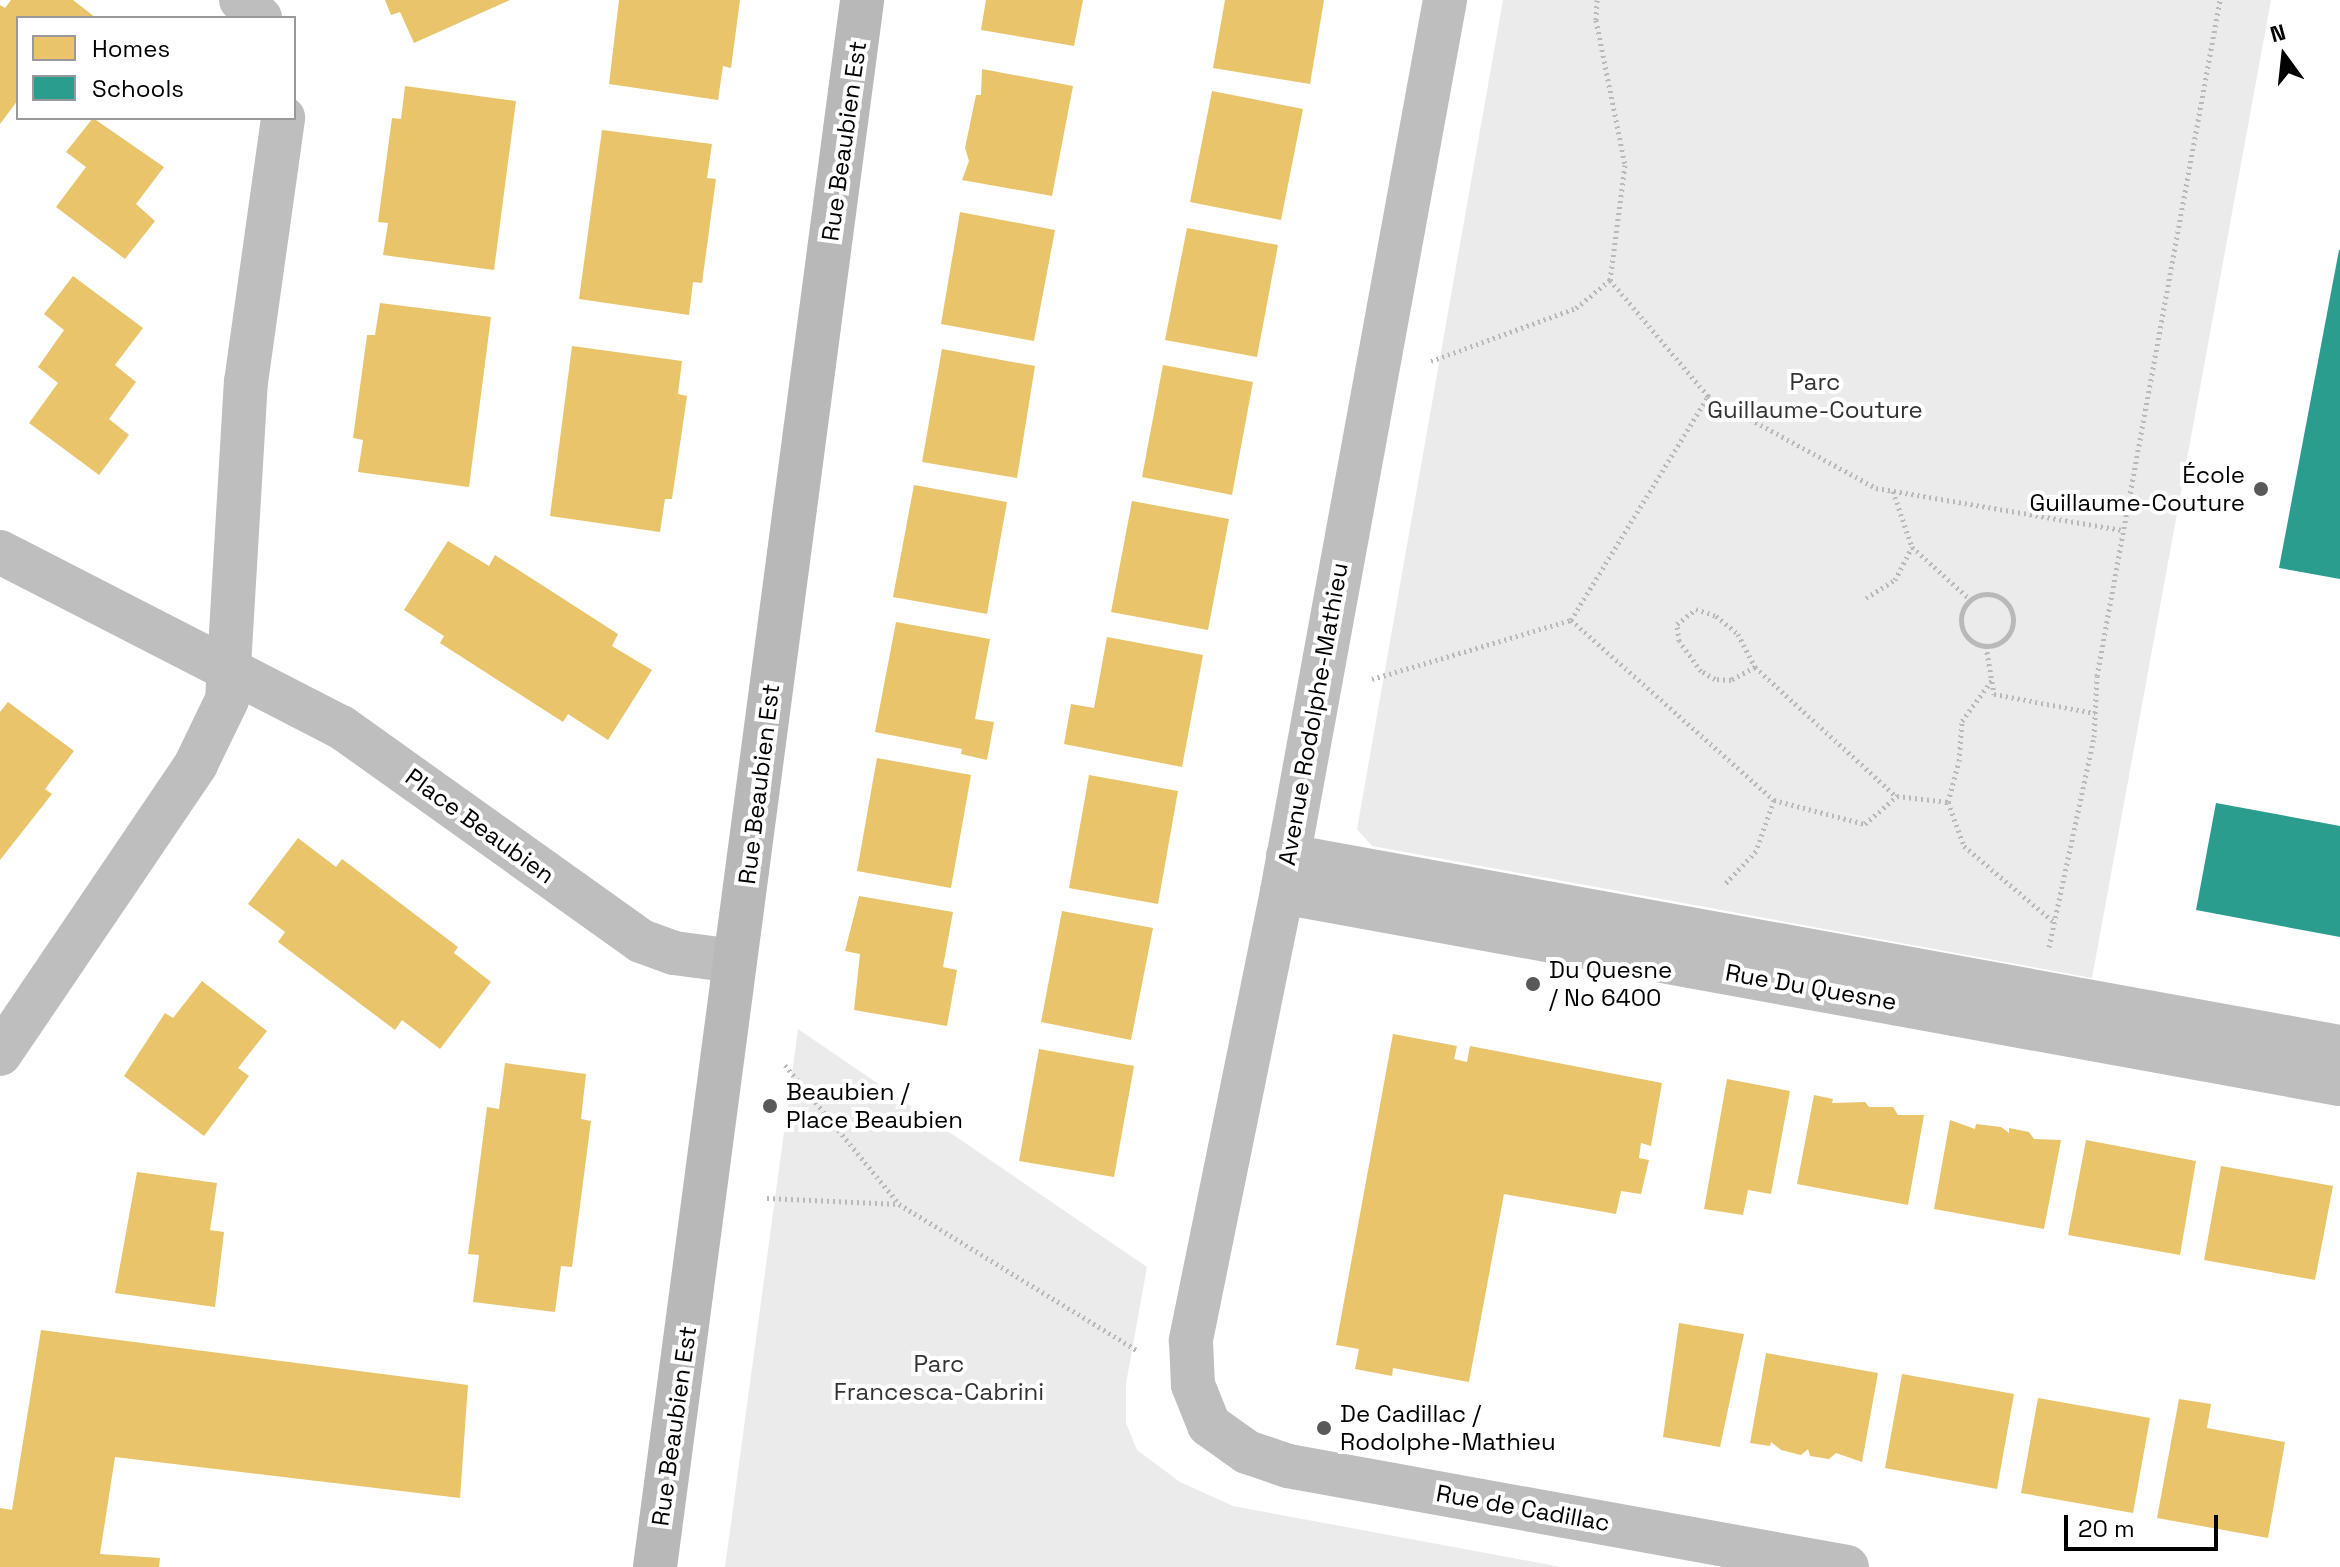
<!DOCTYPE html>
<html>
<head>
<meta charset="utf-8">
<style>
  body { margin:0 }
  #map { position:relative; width:2340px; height:1567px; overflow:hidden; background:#fff; font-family:"Space Grotesk",sans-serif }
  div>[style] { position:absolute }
  .green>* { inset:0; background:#ebebeb }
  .homes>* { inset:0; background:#e9c46a }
  .schools>* { inset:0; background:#2a9d8f }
  .path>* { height:5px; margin-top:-2.5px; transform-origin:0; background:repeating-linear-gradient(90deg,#b9b9b9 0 2px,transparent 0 6px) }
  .path>.ring { margin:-2.5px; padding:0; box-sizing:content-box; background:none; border:5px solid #b9b9b9; border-radius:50% }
  .street>* { height:44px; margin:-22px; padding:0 22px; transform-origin:22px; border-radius:22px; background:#bebebe }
  .secondary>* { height:44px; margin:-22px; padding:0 22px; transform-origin:22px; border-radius:22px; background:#b8b8b8 }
  .dots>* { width:22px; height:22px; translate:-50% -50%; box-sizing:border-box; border:4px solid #fff; border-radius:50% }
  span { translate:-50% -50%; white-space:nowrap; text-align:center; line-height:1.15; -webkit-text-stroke:8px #fff; paint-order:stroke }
  .street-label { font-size:24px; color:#000 }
  .park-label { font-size:24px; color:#323232 }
  .poi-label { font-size:24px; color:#000 }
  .right { translate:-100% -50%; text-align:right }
  .left { translate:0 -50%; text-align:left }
  .legend { position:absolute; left:16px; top:16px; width:280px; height:104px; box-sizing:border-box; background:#fff; border:2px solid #999; margin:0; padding:10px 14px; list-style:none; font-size:24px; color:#000 }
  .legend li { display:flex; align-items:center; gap:16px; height:40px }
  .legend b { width:40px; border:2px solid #999 }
  .north { position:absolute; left:2244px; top:16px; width:80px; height:80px; -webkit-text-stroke:6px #fff; paint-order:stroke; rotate:345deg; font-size:22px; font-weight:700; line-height:32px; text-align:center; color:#000 }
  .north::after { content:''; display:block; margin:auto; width:28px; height:36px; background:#000; clip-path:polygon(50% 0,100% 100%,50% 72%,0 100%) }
  .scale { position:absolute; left:2064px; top:1515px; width:154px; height:36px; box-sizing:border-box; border:4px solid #000; border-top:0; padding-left:10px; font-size:24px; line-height:28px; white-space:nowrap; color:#000; -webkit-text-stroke:6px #fff; paint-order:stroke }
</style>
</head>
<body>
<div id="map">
  <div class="green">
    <div style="clip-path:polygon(1503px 0,2271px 0,2092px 978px,1372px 846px,1357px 829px)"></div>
    <div style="clip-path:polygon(798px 1029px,1147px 1267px,1126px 1384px,1126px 1423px,1137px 1450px,1180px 1482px,1233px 1506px,1561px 1567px,725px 1567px)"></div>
  </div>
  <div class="homes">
    <div style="clip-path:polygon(11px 0,73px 0,96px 18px,18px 18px,18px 100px,0 124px,0 5px,5px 8px)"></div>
    <div style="clip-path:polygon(385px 0,510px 0,414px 43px,400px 12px,391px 15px)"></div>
    <div style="clip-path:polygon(619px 0,740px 0,731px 68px,723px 66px,718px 100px,609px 84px)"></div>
    <div style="clip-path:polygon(986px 0,1083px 0,1074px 46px,981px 30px)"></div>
    <div style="clip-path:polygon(1225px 0,1324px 0,1310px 84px,1213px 68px)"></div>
    <div style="clip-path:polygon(982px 69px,1073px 86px,1052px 196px,962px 180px,969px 161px,965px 148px,976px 95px,981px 95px)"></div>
    <div style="clip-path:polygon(405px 86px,516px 101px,494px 270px,383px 255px,388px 223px,378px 222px,392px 118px,401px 119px)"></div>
    <div style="clip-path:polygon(1212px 91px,1303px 109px,1281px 220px,1190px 202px)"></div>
    <div style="clip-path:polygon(93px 118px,164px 167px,136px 204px,155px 221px,125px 259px,56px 207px,86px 167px,66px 152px)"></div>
    <div style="clip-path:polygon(602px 130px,712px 144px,707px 178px,716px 179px,702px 283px,693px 282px,689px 315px,579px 299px)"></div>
    <div style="clip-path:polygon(960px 212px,1055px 230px,1034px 341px,941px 324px)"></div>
    <div style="clip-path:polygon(1187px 228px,1278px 245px,1257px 357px,1165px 340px)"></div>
    <div style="clip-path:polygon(73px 276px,143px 328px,115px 365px,136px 382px,109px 419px,129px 435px,99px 475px,29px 423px,58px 383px,38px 367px,64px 330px,44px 314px)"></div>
    <div style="clip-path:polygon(380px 303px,491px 317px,469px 487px,358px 472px,363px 440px,353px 438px,367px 335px,375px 335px)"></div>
    <div style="clip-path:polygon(572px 346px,682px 361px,678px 394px,687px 396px,672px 499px,665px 499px,660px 532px,550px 516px)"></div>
    <div style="clip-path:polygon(942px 349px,1035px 366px,1017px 478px,922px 462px)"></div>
    <div style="clip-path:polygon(1163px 365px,1253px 382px,1232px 495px,1142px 477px)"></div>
    <div style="clip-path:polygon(914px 485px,1007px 502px,987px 614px,893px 597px)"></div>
    <div style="clip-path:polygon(1132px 501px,1229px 519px,1208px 630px,1111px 612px)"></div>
    <div style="clip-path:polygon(448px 541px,489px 566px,495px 555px,618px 634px,612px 646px,652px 670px,608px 740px,568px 714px,563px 722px,440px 643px,444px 636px,404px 610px)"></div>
    <div style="clip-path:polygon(896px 622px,990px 639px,975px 719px,994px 722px,987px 760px,961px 754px,962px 749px,875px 732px)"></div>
    <div style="clip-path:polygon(1107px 637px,1203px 655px,1182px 767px,1064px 744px,1071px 704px,1094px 708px)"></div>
    <div style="clip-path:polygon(8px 702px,74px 751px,45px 789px,52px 794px,0 860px,0 712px)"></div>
    <div style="clip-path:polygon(877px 758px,971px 775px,951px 888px,857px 871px)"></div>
    <div style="clip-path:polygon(1089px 775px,1178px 791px,1158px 904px,1069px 888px)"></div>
    <div style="clip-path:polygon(298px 838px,336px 867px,342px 859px,458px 947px,454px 953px,491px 982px,440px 1049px,402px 1020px,395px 1030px,278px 942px,285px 932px,248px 904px)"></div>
    <div style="clip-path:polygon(859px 896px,953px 912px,943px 967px,957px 970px,947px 1026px,854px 1010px,860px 954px,845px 951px)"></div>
    <div style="clip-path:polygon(1062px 911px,1153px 928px,1131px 1040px,1041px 1022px)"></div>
    <div style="clip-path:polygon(202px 981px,267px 1031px,238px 1068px,249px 1076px,204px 1136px,124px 1076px,165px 1013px,173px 1018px)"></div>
    <div style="clip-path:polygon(1393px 1034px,1457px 1046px,1454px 1059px,1467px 1062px,1470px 1046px,1662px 1083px,1651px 1146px,1641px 1143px,1639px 1158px,1649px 1160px,1641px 1194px,1621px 1191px,1616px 1214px,1504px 1194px,1469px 1382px,1393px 1368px,1392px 1376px,1355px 1369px,1359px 1349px,1336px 1345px)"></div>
    <div style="clip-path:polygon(1039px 1049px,1134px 1066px,1114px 1177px,1019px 1161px)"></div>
    <div style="clip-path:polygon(505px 1063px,586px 1074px,581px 1119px,591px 1121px,572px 1267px,561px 1266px,555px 1312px,473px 1302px,479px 1255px,468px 1254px,487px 1107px,499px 1109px)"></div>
    <div style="clip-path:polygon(1727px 1079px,1790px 1091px,1771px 1194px,1748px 1190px,1743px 1215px,1704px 1209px)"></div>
    <div style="clip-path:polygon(1814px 1095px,1833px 1099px,1832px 1103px,1865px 1102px,1869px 1107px,1893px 1107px,1898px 1115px,1924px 1115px,1908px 1205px,1797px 1184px)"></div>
    <div style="clip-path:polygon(1950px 1120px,1975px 1129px,1976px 1124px,2001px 1127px,2009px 1133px,2009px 1128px,2029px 1132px,2034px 1139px,2061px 1140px,2044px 1229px,1934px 1209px)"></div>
    <div style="clip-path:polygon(2086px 1140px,2196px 1161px,2180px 1255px,2068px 1235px)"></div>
    <div style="clip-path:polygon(2221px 1166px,2333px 1186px,2315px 1280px,2204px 1260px)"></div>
    <div style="clip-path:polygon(137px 1172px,217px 1183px,210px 1230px,224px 1232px,215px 1307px,115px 1293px)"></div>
    <div style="clip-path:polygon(1679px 1323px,1744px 1334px,1720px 1447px,1663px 1437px)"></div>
    <div style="clip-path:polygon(41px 1330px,468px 1385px,460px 1498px,115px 1457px,100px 1554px,160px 1558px,159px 1567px,0 1567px,0 1508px,12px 1510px)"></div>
    <div style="clip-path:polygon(1766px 1353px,1878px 1373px,1862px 1462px,1836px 1453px,1829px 1459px,1810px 1456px,1808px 1449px,1801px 1455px,1781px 1450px,1771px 1442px,1770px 1446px,1750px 1443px)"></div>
    <div style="clip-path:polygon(1902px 1374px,2014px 1394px,1997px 1489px,1885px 1468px)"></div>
    <div style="clip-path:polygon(2038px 1398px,2150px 1418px,2133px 1513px,2021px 1493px)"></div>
    <div style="clip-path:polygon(2179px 1399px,2211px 1404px,2207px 1428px,2285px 1442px,2268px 1538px,2157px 1518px)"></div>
  </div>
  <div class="schools">
    <div style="clip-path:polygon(2339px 250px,2340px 250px,2340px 579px,2279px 568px)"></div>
    <div style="clip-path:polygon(2216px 803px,2340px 826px,2340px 937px,2196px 910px)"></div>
  </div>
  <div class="path">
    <div style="left:1597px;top:0;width:20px;rotate:93deg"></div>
    <div style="left:1596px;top:20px;width:148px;rotate:78.7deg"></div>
    <div style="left:1625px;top:165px;width:116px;rotate:97.4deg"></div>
    <div style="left:1431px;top:361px;width:154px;rotate:-20.1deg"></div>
    <div style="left:1576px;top:308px;width:44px;rotate:-39.5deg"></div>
    <div style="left:1610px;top:280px;width:152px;rotate:49.8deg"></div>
    <div style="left:1708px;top:396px;width:192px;rotate:28.7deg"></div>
    <div style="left:1876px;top:488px;width:251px;rotate:9.7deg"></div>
    <div style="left:1893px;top:491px;width:59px;rotate:71.3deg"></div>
    <div style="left:1912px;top:547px;width:78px;rotate:41.9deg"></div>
    <div class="ring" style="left:1961px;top:594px;width:47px;height:47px"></div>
    <div style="left:1866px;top:598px;width:34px;rotate:-32deg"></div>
    <div style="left:1895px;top:580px;width:37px;rotate:-63deg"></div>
    <div style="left:1696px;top:609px;width:21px;rotate:19deg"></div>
    <div style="left:1716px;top:616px;width:28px;rotate:39deg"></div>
    <div style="left:1738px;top:634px;width:37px;rotate:63deg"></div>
    <div style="left:1755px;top:667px;width:27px;rotate:152deg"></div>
    <div style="left:1731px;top:680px;width:16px;rotate:-176deg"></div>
    <div style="left:1715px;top:679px;width:16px;rotate:-150deg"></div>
    <div style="left:1701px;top:671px;width:37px;rotate:-126deg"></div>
    <div style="left:1679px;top:641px;width:17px;rotate:-97deg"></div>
    <div style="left:1677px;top:624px;width:24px;rotate:-38deg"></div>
    <div style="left:1571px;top:620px;width:263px;rotate:-58.5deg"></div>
    <div style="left:1986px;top:646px;width:49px;rotate:80.5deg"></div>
    <div style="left:1994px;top:694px;width:103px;rotate:10.7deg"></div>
    <div style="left:1755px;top:667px;width:191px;rotate:42.5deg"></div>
    <div style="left:1372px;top:679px;width:208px;rotate:-16.5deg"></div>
    <div style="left:1571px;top:620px;width:271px;rotate:41.6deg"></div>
    <div style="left:1774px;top:800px;width:54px;rotate:109.4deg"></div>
    <div style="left:1756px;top:851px;width:48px;rotate:133.3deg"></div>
    <div style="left:1774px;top:800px;width:94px;rotate:14.8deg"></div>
    <div style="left:1865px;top:824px;width:43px;rotate:-41.2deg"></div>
    <div style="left:1897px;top:796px;width:51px;rotate:6.7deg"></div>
    <div style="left:1948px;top:802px;width:47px;rotate:70deg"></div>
    <div style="left:1964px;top:846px;width:118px;rotate:40.2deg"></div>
    <div style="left:1948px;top:802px;width:42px;rotate:-75deg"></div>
    <div style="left:1959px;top:761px;width:40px;rotate:-85.7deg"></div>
    <div style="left:1962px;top:721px;width:51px;rotate:-53.8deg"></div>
    <div style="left:2049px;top:947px;width:215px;rotate:-77.9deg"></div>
    <div style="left:2094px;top:737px;width:61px;rotate:-87.2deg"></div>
    <div style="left:2097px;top:676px;width:687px;rotate:-79.69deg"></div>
    <div style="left:785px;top:1065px;width:180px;rotate:50.6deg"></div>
    <div style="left:899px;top:1204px;width:281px;rotate:31.6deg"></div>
    <div style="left:767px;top:1198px;width:132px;rotate:2.6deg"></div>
  </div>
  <div class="street">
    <div style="left:241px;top:0;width:26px;rotate:43deg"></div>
    <div style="left:1445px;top:0;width:907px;rotate:100.36deg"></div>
    <div style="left:1282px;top:892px;width:458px;rotate:101.5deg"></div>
    <div style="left:1191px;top:1341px;width:44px;rotate:87.4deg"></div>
    <div style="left:1193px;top:1385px;width:43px;rotate:68.2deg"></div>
    <div style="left:1209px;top:1425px;width:47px;rotate:35.4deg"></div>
    <div style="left:1247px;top:1452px;width:43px;rotate:18.9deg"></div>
    <div style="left:1288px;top:1466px;width:568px;rotate:10.24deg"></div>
    <div style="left:0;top:552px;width:383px;rotate:27.2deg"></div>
    <div style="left:341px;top:727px;width:369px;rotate:35.5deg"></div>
    <div style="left:641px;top:941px;width:35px;rotate:20deg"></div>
    <div style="left:674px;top:953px;width:61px;rotate:7.6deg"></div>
    <div style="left:1288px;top:856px;width:1069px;rotate:10.29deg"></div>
    <div style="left:1282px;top:892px;width:1075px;rotate:10.29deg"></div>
    <div style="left:0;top:1054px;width:350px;rotate:-55.9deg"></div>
    <div style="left:196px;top:764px;width:71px;rotate:-64.2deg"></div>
    <div style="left:227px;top:700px;width:319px;rotate:-86.6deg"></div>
    <div style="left:246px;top:382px;width:267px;rotate:-82deg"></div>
  </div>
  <div class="secondary">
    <div style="left:655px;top:1567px;width:1581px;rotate:-82.47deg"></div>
  </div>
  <div class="dots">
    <div style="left:2261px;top:489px;background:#595959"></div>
    <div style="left:1533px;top:984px;background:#595959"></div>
    <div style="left:770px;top:1106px;background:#595959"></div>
    <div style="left:1324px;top:1428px;background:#595959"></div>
  </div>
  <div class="street-label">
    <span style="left:844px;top:141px;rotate:-82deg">Rue Beaubien Est</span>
    <span style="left:1313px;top:714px;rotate:-80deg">Avenue Rodolphe-Mathieu</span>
    <span style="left:759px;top:784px;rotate:-83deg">Rue Beaubien Est</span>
    <span style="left:480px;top:826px;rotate:36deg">Place Beaubien</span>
    <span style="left:1811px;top:987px;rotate:10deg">Rue Du Quesne</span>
    <span style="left:674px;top:1426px;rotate:-82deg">Rue Beaubien Est</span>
    <span style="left:1523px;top:1508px;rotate:10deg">Rue de Cadillac</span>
  </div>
  <div class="park-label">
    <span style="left:1815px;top:396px">Parc<br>Guillaume-Couture</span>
    <span style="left:939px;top:1378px">Parc<br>Francesca-Cabrini</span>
  </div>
  <div class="poi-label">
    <span class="right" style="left:2245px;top:489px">École<br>Guillaume-Couture</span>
    <span class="left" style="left:1549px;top:984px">Du Quesne<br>/ No 6400</span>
    <span class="left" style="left:786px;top:1106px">Beaubien /<br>Place Beaubien</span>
    <span class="left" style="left:1340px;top:1428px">De Cadillac /<br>Rodolphe-Mathieu</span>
  </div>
  <ul class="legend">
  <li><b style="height:22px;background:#e9c46a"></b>Homes</li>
  <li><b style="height:22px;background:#2a9d8f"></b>Schools</li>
  </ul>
  <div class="north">N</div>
  <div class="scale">20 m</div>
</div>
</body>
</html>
